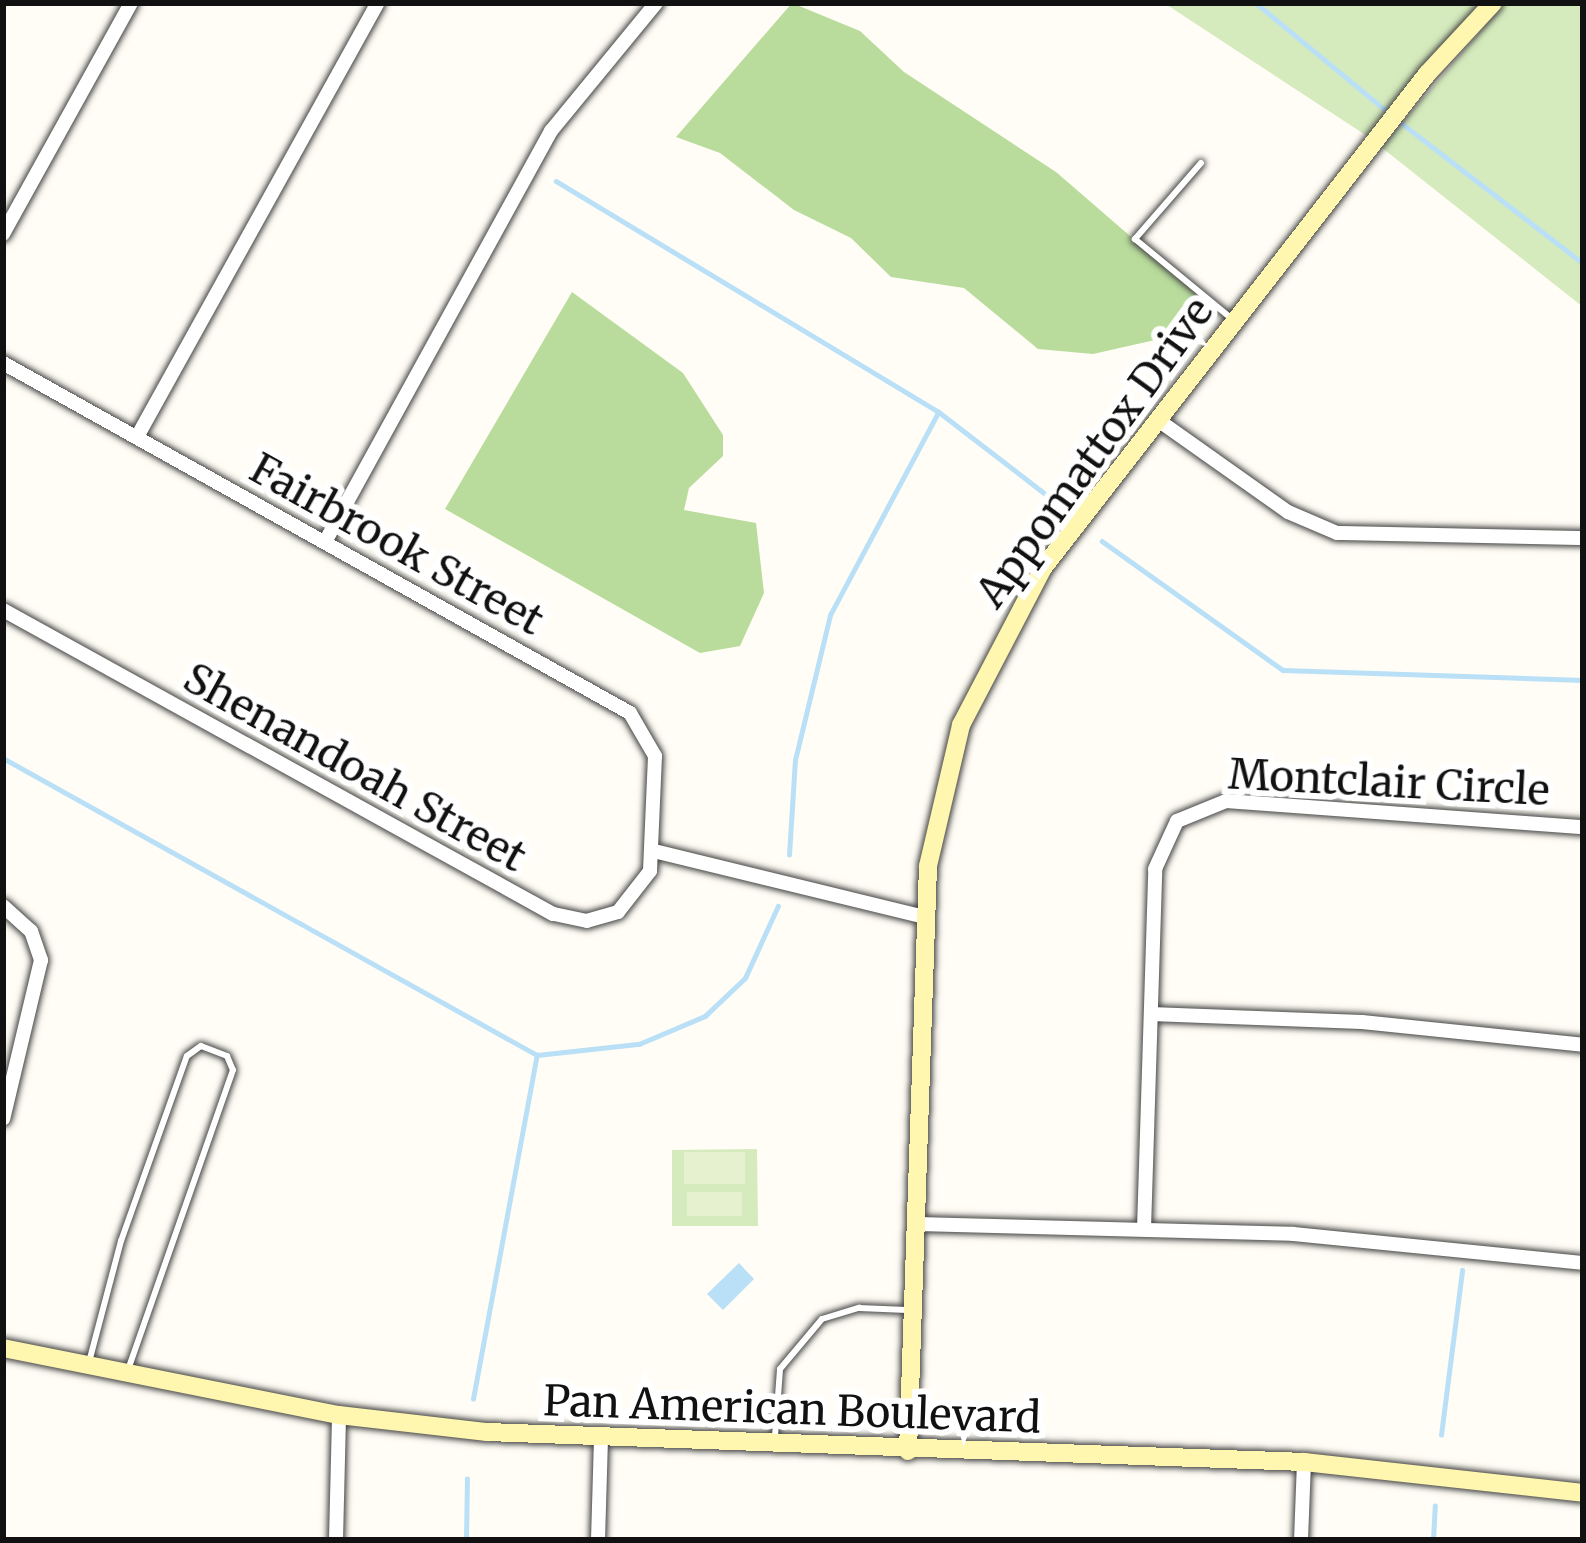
<!DOCTYPE html>
<html>
<head>
<meta charset="utf-8">
<style>
  body { margin:0 }
  #map { position:relative; width:1586px; height:1543px; overflow:hidden; background:#fffdf5; font-family:Merriweather,serif }
  div>[style] { position:absolute }
  .green>* { inset:0; background:#d5ebbd }
  .forest>* { inset:0; background:#b9dc9c }
  .pitch>* { inset:0; background:#e6f2cf }
  .water>* { inset:0; background:#b9e0f7 }
  .stream>* { height:4.5px; margin:-2.25px; padding:0 2.25px; transform-origin:2.25px; border-radius:2.25px; background:#b9e0f7 }
  .roads { filter:drop-shadow(0 0 3px #444) drop-shadow(0 0 3px #444) }
  .lane>* { height:6px; margin:-3px; padding:0 3px; transform-origin:3px; border-radius:3px; background:#fff }
  .street>* { height:14px; margin:-7px; padding:0 7px; transform-origin:7px; border-radius:7px; background:#fff }
  .secondary>* { height:18px; margin:-9px; padding:0 9px; transform-origin:9px; border-radius:9px; background:#fff6b0 }
  span { translate:-50% -50%; white-space:nowrap; text-align:center; line-height:1.15; -webkit-text-stroke:12px #fff; paint-order:stroke }
  .street-label { font-size:42px; color:#111 }
  .frame { position:absolute; inset:0; border:6px solid #111; pointer-events:none }
</style>
</head>
<body>
<div id="map">
  <div class="green">
    <div style="clip-path:polygon(1164px 3px,1481px 3px,1367px 136px)"></div>
    <div style="clip-path:polygon(1505px 3px,1583px 3px,1583px 307px,1381px 147px)"></div>
    <div style="clip-path:polygon(757px 1149px,758px 1226px,672px 1226px,672px 1150px)"></div>
  </div>
  <div class="forest">
    <div style="clip-path:polygon(792px 3px,860px 31px,904px 72px,1056px 172px,1196px 293px,1194px 310px,1155px 340px,1093px 354px,1038px 349px,964px 288px,891px 277px,851px 238px,794px 210px,720px 153px,676px 137px)"></div>
    <div style="clip-path:polygon(572px 292px,683px 373px,723px 435px,723px 456px,689px 488px,684px 510px,756px 523px,764px 593px,740px 646px,700px 653px,445px 509px)"></div>
  </div>
  <div class="pitch">
    <div style="clip-path:polygon(684px 1152px,745px 1152px,745px 1184px,684px 1184px)"></div>
    <div style="clip-path:polygon(687px 1192px,742px 1192px,742px 1216px,687px 1216px)"></div>
  </div>
  <div class="water">
    <div style="clip-path:polygon(739px 1263px,754px 1279px,723px 1310px,707px 1294px)"></div>
  </div>
  <div class="stream">
    <div style="left:1256px;top:3px;width:174px;rotate:39.6deg"></div>
    <div style="left:1399px;top:121px;width:232px;rotate:37.7deg"></div>
    <div style="left:556px;top:181px;width:447px;rotate:31.1deg"></div>
    <div style="left:939px;top:412px;width:154px;rotate:37.6deg"></div>
    <div style="left:1102px;top:541px;width:222px;rotate:35.5deg"></div>
    <div style="left:1283px;top:670px;width:300px;rotate:1.9deg"></div>
    <div style="left:3px;top:758px;width:611px;rotate:29.08deg"></div>
    <div style="left:537px;top:1055px;width:103px;rotate:-6.2deg"></div>
    <div style="left:639px;top:1044px;width:72px;rotate:-23deg"></div>
    <div style="left:705px;top:1016px;width:55px;rotate:-43.5deg"></div>
    <div style="left:745px;top:978px;width:79px;rotate:-65.4deg"></div>
    <div style="left:789px;top:855px;width:95px;rotate:-86.4deg"></div>
    <div style="left:795px;top:760px;width:149px;rotate:-76.4deg"></div>
    <div style="left:830px;top:615px;width:229px;rotate:-61.9deg"></div>
    <div style="left:473px;top:1399px;width:350px;rotate:-79.5deg"></div>
    <div style="left:1441px;top:1435px;width:166px;rotate:-82.7deg"></div>
    <div style="left:466px;top:1540px;width:61px;rotate:-89.1deg"></div>
    <div style="left:1433px;top:1540px;width:34px;rotate:-87deg"></div>
  </div>
  <div class="roads">
    <div class="lane">
      <div style="left:1201px;top:163px;width:101px;rotate:131deg"></div>
      <div style="left:1135px;top:239px;width:126px;rotate:39.5deg"></div>
      <div style="left:89px;top:1362px;width:125px;rotate:-75.2deg"></div>
      <div style="left:121px;top:1241px;width:196px;rotate:-70.4deg"></div>
      <div style="left:187px;top:1056px;width:17px;rotate:-36deg"></div>
      <div style="left:201px;top:1046px;width:28px;rotate:21deg"></div>
      <div style="left:227px;top:1056px;width:15px;rotate:67deg"></div>
      <div style="left:233px;top:1070px;width:315px;rotate:109.3deg"></div>
      <div style="left:775px;top:1436px;width:67px;rotate:-85.7deg"></div>
      <div style="left:780px;top:1369px;width:65px;rotate:-50deg"></div>
      <div style="left:822px;top:1319px;width:39px;rotate:-17deg"></div>
      <div style="left:859px;top:1308px;width:48px;rotate:2.4deg"></div>
    </div>
    <div class="street">
      <div style="left:3px;top:234px;width:264px;rotate:-61deg"></div>
      <div style="left:3px;top:363px;width:718px;rotate:29.17deg"></div>
      <div style="left:630px;top:713px;width:50px;rotate:59.8deg"></div>
      <div style="left:655px;top:756px;width:115px;rotate:92.5deg"></div>
      <div style="left:650px;top:871px;width:52px;rotate:128deg"></div>
      <div style="left:618px;top:912px;width:32px;rotate:164deg"></div>
      <div style="left:587px;top:921px;width:35px;rotate:-168deg"></div>
      <div style="left:553px;top:914px;width:628px;rotate:-151.07deg"></div>
      <div style="left:1158px;top:420px;width:159px;rotate:35.3deg"></div>
      <div style="left:1288px;top:512px;width:53px;rotate:23.2deg"></div>
      <div style="left:1337px;top:533px;width:246px;rotate:1.2deg"></div>
      <div style="left:137px;top:437px;width:496px;rotate:-61deg"></div>
      <div style="left:325px;top:542px;width:469px;rotate:-61.2deg"></div>
      <div style="left:551px;top:131px;width:166px;rotate:-50.6deg"></div>
      <div style="left:654px;top:851px;width:279px;rotate:13.7deg"></div>
      <div style="left:3px;top:906px;width:38px;rotate:42deg"></div>
      <div style="left:31px;top:931px;width:31px;rotate:71deg"></div>
      <div style="left:41px;top:960px;width:163px;rotate:103.4deg"></div>
      <div style="left:1151px;top:1014px;width:211px;rotate:2.2deg"></div>
      <div style="left:1362px;top:1022px;width:222px;rotate:5.9deg"></div>
      <div style="left:915px;top:1224px;width:378px;rotate:1.5deg"></div>
      <div style="left:1293px;top:1234px;width:291px;rotate:5.7deg"></div>
      <div style="left:1144px;top:1229px;width:360px;rotate:-88.2deg"></div>
      <div style="left:1155px;top:869px;width:53px;rotate:-65.4deg"></div>
      <div style="left:1177px;top:821px;width:53px;rotate:-22.2deg"></div>
      <div style="left:1226px;top:801px;width:358px;rotate:4.2deg"></div>
      <div style="left:336px;top:1540px;width:125px;rotate:-88.6deg"></div>
      <div style="left:598px;top:1540px;width:101px;rotate:-88.3deg"></div>
      <div style="left:1301px;top:1540px;width:78px;rotate:-87.8deg"></div>
    </div>
    <div class="secondary">
      <div style="left:3px;top:1348px;width:343px;rotate:11.3deg"></div>
      <div style="left:339px;top:1415px;width:149px;rotate:6.6deg"></div>
      <div style="left:487px;top:1432px;width:818px;rotate:2.1deg"></div>
      <div style="left:1304px;top:1462px;width:281px;rotate:6.3deg"></div>
      <div style="left:908px;top:1451px;width:585px;rotate:-88.04deg"></div>
      <div style="left:928px;top:866px;width:145px;rotate:-76.8deg"></div>
      <div style="left:961px;top:725px;width:177px;rotate:-62.4deg"></div>
      <div style="left:1043px;top:568px;width:626px;rotate:-52.14deg"></div>
      <div style="left:1427px;top:74px;width:97px;rotate:-47.1deg"></div>
    </div>
  </div>
  <div class="street-label">
    <span style="left:1094px;top:452px;rotate:-54deg">Appomattox Drive</span>
    <span style="left:397px;top:544px;rotate:29deg">Fairbrook Street</span>
    <span style="left:355px;top:767px;rotate:29deg">Shenandoah Street</span>
    <span style="left:1389px;top:782px;rotate:3deg">Montclair Circle</span>
    <span style="left:792px;top:1409px;rotate:2deg">Pan American Boulevard</span>
  </div>
  <div class="frame"></div>
</div>
</body>
</html>
